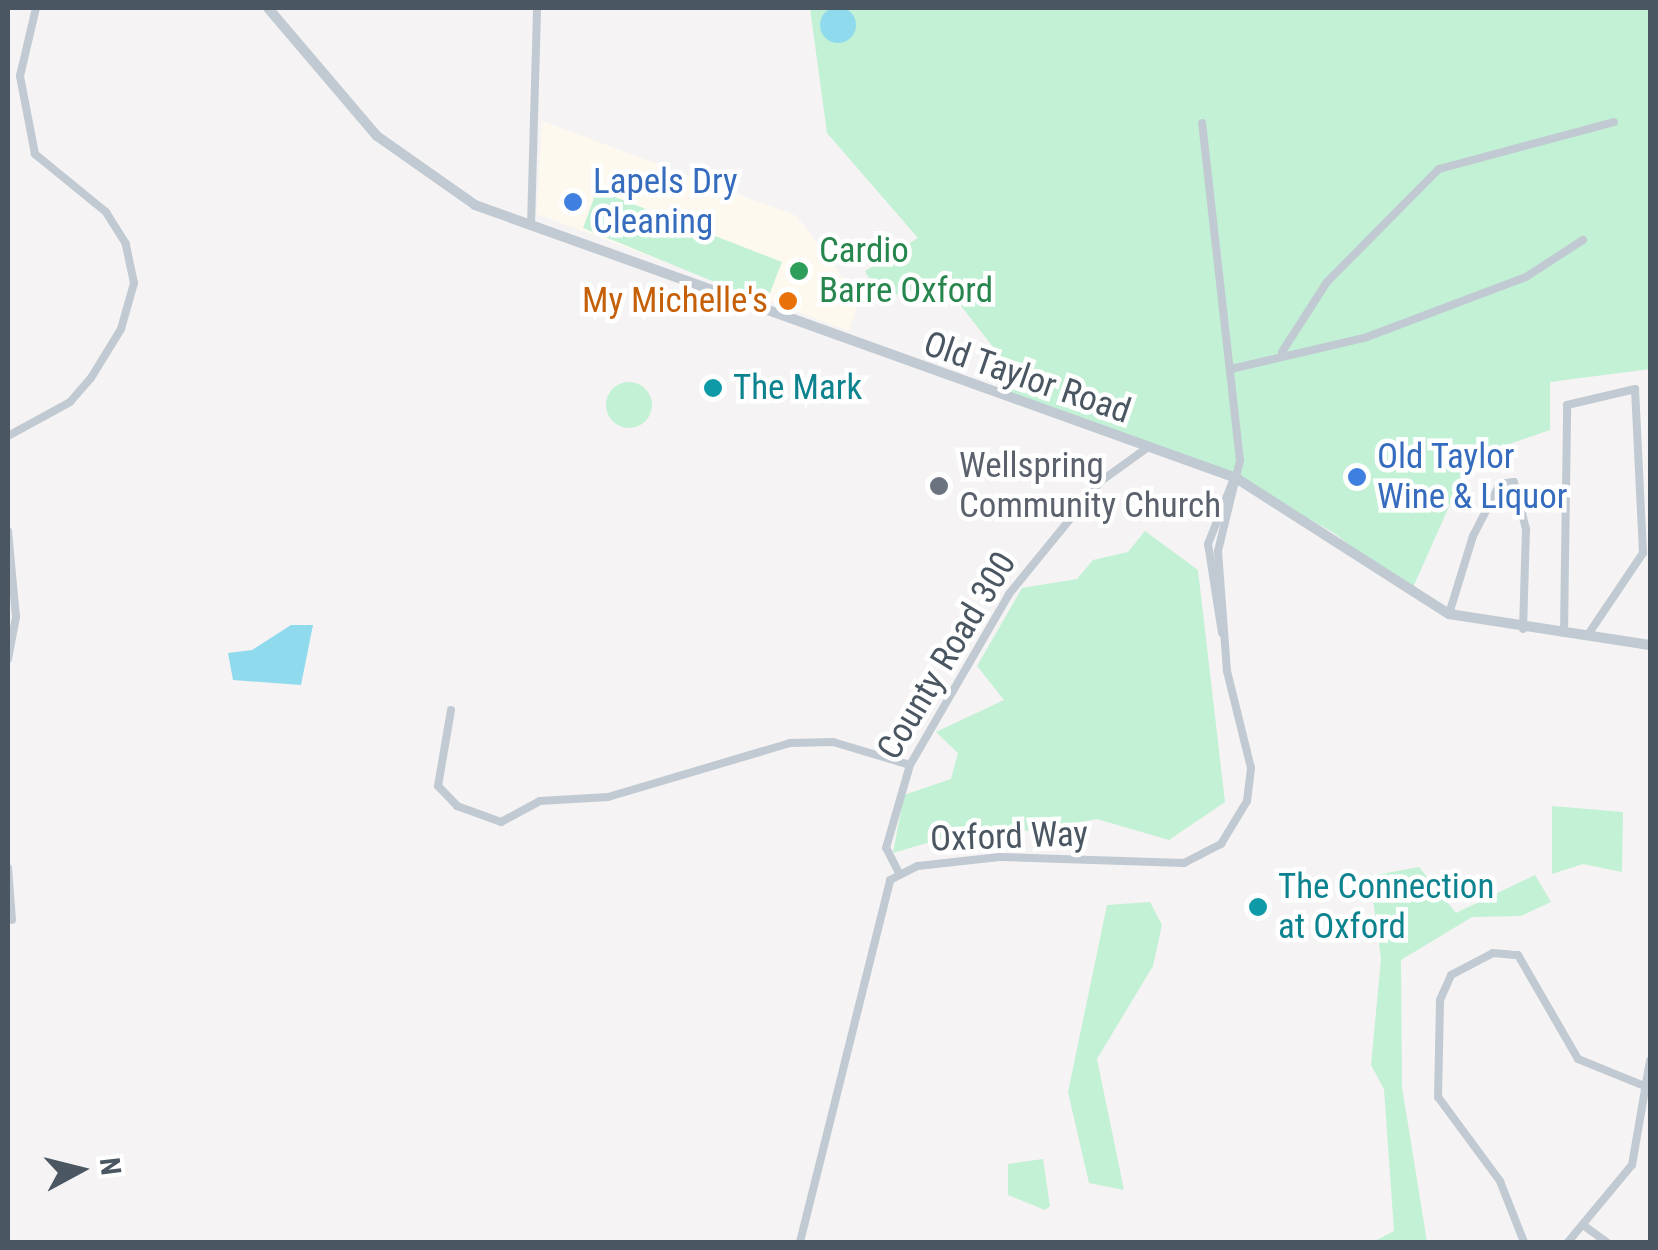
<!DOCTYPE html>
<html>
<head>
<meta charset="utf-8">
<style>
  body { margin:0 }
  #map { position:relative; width:1658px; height:1250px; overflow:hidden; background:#f5f3f3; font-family:"Roboto Condensed",sans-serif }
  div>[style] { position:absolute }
  .commercial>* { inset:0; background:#fdf9ef }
  .green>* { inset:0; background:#c3f1d5 }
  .round { border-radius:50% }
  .water>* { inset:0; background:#90daee }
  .minor>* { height:8px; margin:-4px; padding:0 4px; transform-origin:4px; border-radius:4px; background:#c1cad2 }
  .tertiary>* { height:10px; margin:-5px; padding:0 5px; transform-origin:5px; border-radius:5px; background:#c1cad2 }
  .dots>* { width:28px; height:28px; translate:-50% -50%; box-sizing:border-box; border:5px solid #fff; border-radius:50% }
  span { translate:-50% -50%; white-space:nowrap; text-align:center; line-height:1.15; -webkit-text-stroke:9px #fff; paint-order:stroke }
  .shop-label { font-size:35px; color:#366cbe }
  .left { translate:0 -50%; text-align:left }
  .leisure-label { font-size:35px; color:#27864d }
  .food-label { font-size:35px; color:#c56008 }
  .right { translate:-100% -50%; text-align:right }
  .street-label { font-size:35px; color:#4a5661 }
  .culture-label { font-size:35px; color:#0d838f }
  .worship-label { font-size:35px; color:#5b616d }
  .frame { position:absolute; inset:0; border:10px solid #4a5661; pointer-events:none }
  .north { position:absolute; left:30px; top:1120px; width:100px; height:100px; -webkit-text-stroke:8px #fff; paint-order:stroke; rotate:83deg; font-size:28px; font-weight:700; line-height:40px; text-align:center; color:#4a5661 }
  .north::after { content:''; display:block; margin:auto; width:35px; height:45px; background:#4a5661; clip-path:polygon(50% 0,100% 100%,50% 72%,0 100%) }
</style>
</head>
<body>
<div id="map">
  <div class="commercial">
    <div style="clip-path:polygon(542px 121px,797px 216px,859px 300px,849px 331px,537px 214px)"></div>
  </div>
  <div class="green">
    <div style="clip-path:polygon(810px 8px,1650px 8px,1650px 369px,1550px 382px,1550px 430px,1471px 457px,1411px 592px,1334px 533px,1236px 478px,1010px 402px,1007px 365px,958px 302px,919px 288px,881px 299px,865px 271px,918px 238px,827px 133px)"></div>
    <div style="clip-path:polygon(597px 190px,782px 262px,766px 303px,583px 228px)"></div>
    <div class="round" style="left:606px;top:382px;width:46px;height:46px"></div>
    <div style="clip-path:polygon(1145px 531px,1198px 570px,1225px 802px,1169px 840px,1097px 819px,1029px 831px,984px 826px,893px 853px,904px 795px,951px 779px,958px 753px,936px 732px,1004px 700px,977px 666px,1022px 588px,1077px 579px,1093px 560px,1128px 552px)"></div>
    <div style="clip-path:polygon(1552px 806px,1623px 812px,1622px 872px,1583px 864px,1552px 874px)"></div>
    <div style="clip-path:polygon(1419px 867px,1456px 913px,1535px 875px,1551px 902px,1521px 916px,1472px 917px,1401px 960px,1402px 1087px,1427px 1242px,1373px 1242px,1394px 1231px,1384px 1089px,1371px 1065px,1381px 959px,1370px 876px)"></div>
    <div style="clip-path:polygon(1150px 902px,1162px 925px,1153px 966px,1097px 1059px,1124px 1190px,1089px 1183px,1068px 1092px,1107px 905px)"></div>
    <div style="clip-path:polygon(1043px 1159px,1050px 1206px,1045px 1210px,1008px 1195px,1008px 1164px)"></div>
  </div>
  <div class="water">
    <div class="round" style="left:820px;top:7px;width:36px;height:36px"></div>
    <div style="clip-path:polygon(291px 625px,313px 625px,301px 685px,233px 680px,228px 653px,252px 650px)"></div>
  </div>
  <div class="minor">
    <div style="left:531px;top:226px;width:218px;rotate:-88.4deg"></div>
    <div style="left:1282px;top:352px;width:83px;rotate:-57.3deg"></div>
    <div style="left:1327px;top:282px;width:159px;rotate:-45.3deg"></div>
    <div style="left:1439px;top:169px;width:181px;rotate:-15deg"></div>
    <div style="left:1231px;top:369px;width:140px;rotate:-13.2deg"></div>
    <div style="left:1367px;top:337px;width:170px;rotate:-20.7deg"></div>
    <div style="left:1526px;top:277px;width:68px;rotate:-33deg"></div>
    <div style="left:8px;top:436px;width:71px;rotate:-28.7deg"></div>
    <div style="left:70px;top:402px;width:32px;rotate:-49deg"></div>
    <div style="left:91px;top:378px;width:57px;rotate:-58.5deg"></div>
    <div style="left:121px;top:329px;width:48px;rotate:-74.2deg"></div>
    <div style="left:134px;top:283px;width:40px;rotate:-102deg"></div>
    <div style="left:126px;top:244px;width:38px;rotate:-122deg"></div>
    <div style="left:106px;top:212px;width:92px;rotate:-140.8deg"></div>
    <div style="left:35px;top:154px;width:79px;rotate:-100.9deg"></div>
    <div style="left:20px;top:76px;width:70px;rotate:-76.8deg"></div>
    <div style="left:8px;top:531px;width:86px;rotate:84.7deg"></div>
    <div style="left:16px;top:617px;width:43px;rotate:100.8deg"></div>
    <div style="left:1449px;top:614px;width:82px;rotate:-72.9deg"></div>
    <div style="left:1473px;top:536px;width:59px;rotate:-62.6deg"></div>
    <div style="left:1500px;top:484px;width:14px;rotate:-8deg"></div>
    <div style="left:1514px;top:482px;width:49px;rotate:75.7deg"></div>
    <div style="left:1526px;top:529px;width:100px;rotate:91.7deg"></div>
    <div style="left:1222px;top:633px;width:90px;rotate:-98.9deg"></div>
    <div style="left:1208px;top:544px;width:68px;rotate:-68.4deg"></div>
    <div style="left:1564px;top:633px;width:228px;rotate:-89.2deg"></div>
    <div style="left:1567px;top:405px;width:70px;rotate:-13.2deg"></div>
    <div style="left:1635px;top:389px;width:164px;rotate:87.2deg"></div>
    <div style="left:1643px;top:553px;width:100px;rotate:124deg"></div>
    <div style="left:451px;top:710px;width:77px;rotate:99.7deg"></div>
    <div style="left:438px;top:786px;width:28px;rotate:46deg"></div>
    <div style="left:457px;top:806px;width:47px;rotate:20deg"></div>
    <div style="left:501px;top:822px;width:44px;rotate:-28.3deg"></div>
    <div style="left:540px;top:801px;width:68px;rotate:-3.4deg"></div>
    <div style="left:608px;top:797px;width:190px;rotate:-16.5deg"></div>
    <div style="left:790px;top:743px;width:43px;rotate:-1.3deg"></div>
    <div style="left:833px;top:742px;width:80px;rotate:16.6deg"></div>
    <div style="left:8px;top:868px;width:52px;rotate:85.6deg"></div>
    <div style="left:899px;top:873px;width:28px;rotate:-117deg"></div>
    <div style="left:886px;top:848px;width:86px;rotate:-73.9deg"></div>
    <div style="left:910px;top:765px;width:198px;rotate:-59.9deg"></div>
    <div style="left:1009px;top:594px;width:146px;rotate:-50.8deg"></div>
    <div style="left:1101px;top:481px;width:57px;rotate:-35.7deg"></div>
    <div style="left:1583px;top:1225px;width:29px;rotate:36deg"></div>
    <div style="left:800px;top:1242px;width:373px;rotate:-76deg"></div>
    <div style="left:890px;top:880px;width:31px;rotate:-27deg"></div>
    <div style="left:918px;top:866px;width:82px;rotate:-6.3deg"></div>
    <div style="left:1000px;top:857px;width:184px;rotate:1.9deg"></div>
    <div style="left:1184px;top:863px;width:42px;rotate:-27.2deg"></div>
    <div style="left:1221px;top:844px;width:50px;rotate:-58.8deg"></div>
    <div style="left:1247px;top:801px;width:33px;rotate:-83deg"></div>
    <div style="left:1251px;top:768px;width:100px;rotate:-103.9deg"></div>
    <div style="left:1227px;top:671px;width:120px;rotate:-94.3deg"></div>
    <div style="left:1218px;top:551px;width:93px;rotate:-76.3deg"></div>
    <div style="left:1240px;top:461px;width:340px;rotate:-96.4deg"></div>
    <div style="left:1524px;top:1242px;width:66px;rotate:-111.5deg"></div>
    <div style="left:1500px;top:1181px;width:104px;rotate:-126.4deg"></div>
    <div style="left:1438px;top:1097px;width:97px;rotate:-88.8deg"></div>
    <div style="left:1440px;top:1000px;width:27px;rotate:-66deg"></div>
    <div style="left:1451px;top:975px;width:47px;rotate:-27.6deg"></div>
    <div style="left:1493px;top:953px;width:25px;rotate:5deg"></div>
    <div style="left:1518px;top:955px;width:120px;rotate:60deg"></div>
    <div style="left:1578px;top:1059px;width:74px;rotate:22.1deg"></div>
    <div style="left:1568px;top:1242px;width:100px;rotate:-50.3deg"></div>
    <div style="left:1632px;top:1165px;width:106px;rotate:-80.2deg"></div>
  </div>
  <div class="tertiary">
    <div style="left:268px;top:8px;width:168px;rotate:49.6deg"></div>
    <div style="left:377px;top:136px;width:120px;rotate:35.1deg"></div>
    <div style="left:475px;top:205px;width:808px;rotate:19.73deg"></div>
    <div style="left:1236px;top:478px;width:253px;rotate:32.6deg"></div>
    <div style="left:1449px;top:614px;width:203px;rotate:8.8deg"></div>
  </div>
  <div class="dots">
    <div style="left:573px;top:202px;background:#3f7fe0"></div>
    <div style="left:799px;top:271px;background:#2e9e5b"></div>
    <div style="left:788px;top:301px;background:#e8710a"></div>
    <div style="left:713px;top:388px;background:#0f9aa8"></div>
    <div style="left:1357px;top:477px;background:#3f7fe0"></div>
    <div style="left:939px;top:486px;background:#6b7280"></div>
    <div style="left:1258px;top:907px;background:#0f9aa8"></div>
  </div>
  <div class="shop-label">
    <span class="left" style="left:593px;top:202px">Lapels Dry<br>Cleaning</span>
    <span class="left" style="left:1377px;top:477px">Old Taylor<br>Wine &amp; Liquor</span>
  </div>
  <div class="leisure-label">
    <span class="left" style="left:819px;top:271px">Cardio<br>Barre Oxford</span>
  </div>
  <div class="food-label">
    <span class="right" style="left:768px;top:301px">My Michelle's</span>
  </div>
  <div class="street-label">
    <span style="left:1027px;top:378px;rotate:19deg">Old Taylor Road</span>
    <span style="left:947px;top:656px;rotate:-59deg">County Road 300</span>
    <span style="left:1009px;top:837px;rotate:-2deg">Oxford Way</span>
  </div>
  <div class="culture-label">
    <span class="left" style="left:733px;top:388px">The Mark</span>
    <span class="left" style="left:1278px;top:907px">The Connection<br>at Oxford</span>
  </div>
  <div class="worship-label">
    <span class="left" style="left:959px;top:486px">Wellspring<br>Community Church</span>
  </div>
  <div class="frame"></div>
  <div class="north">N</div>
</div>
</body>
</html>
